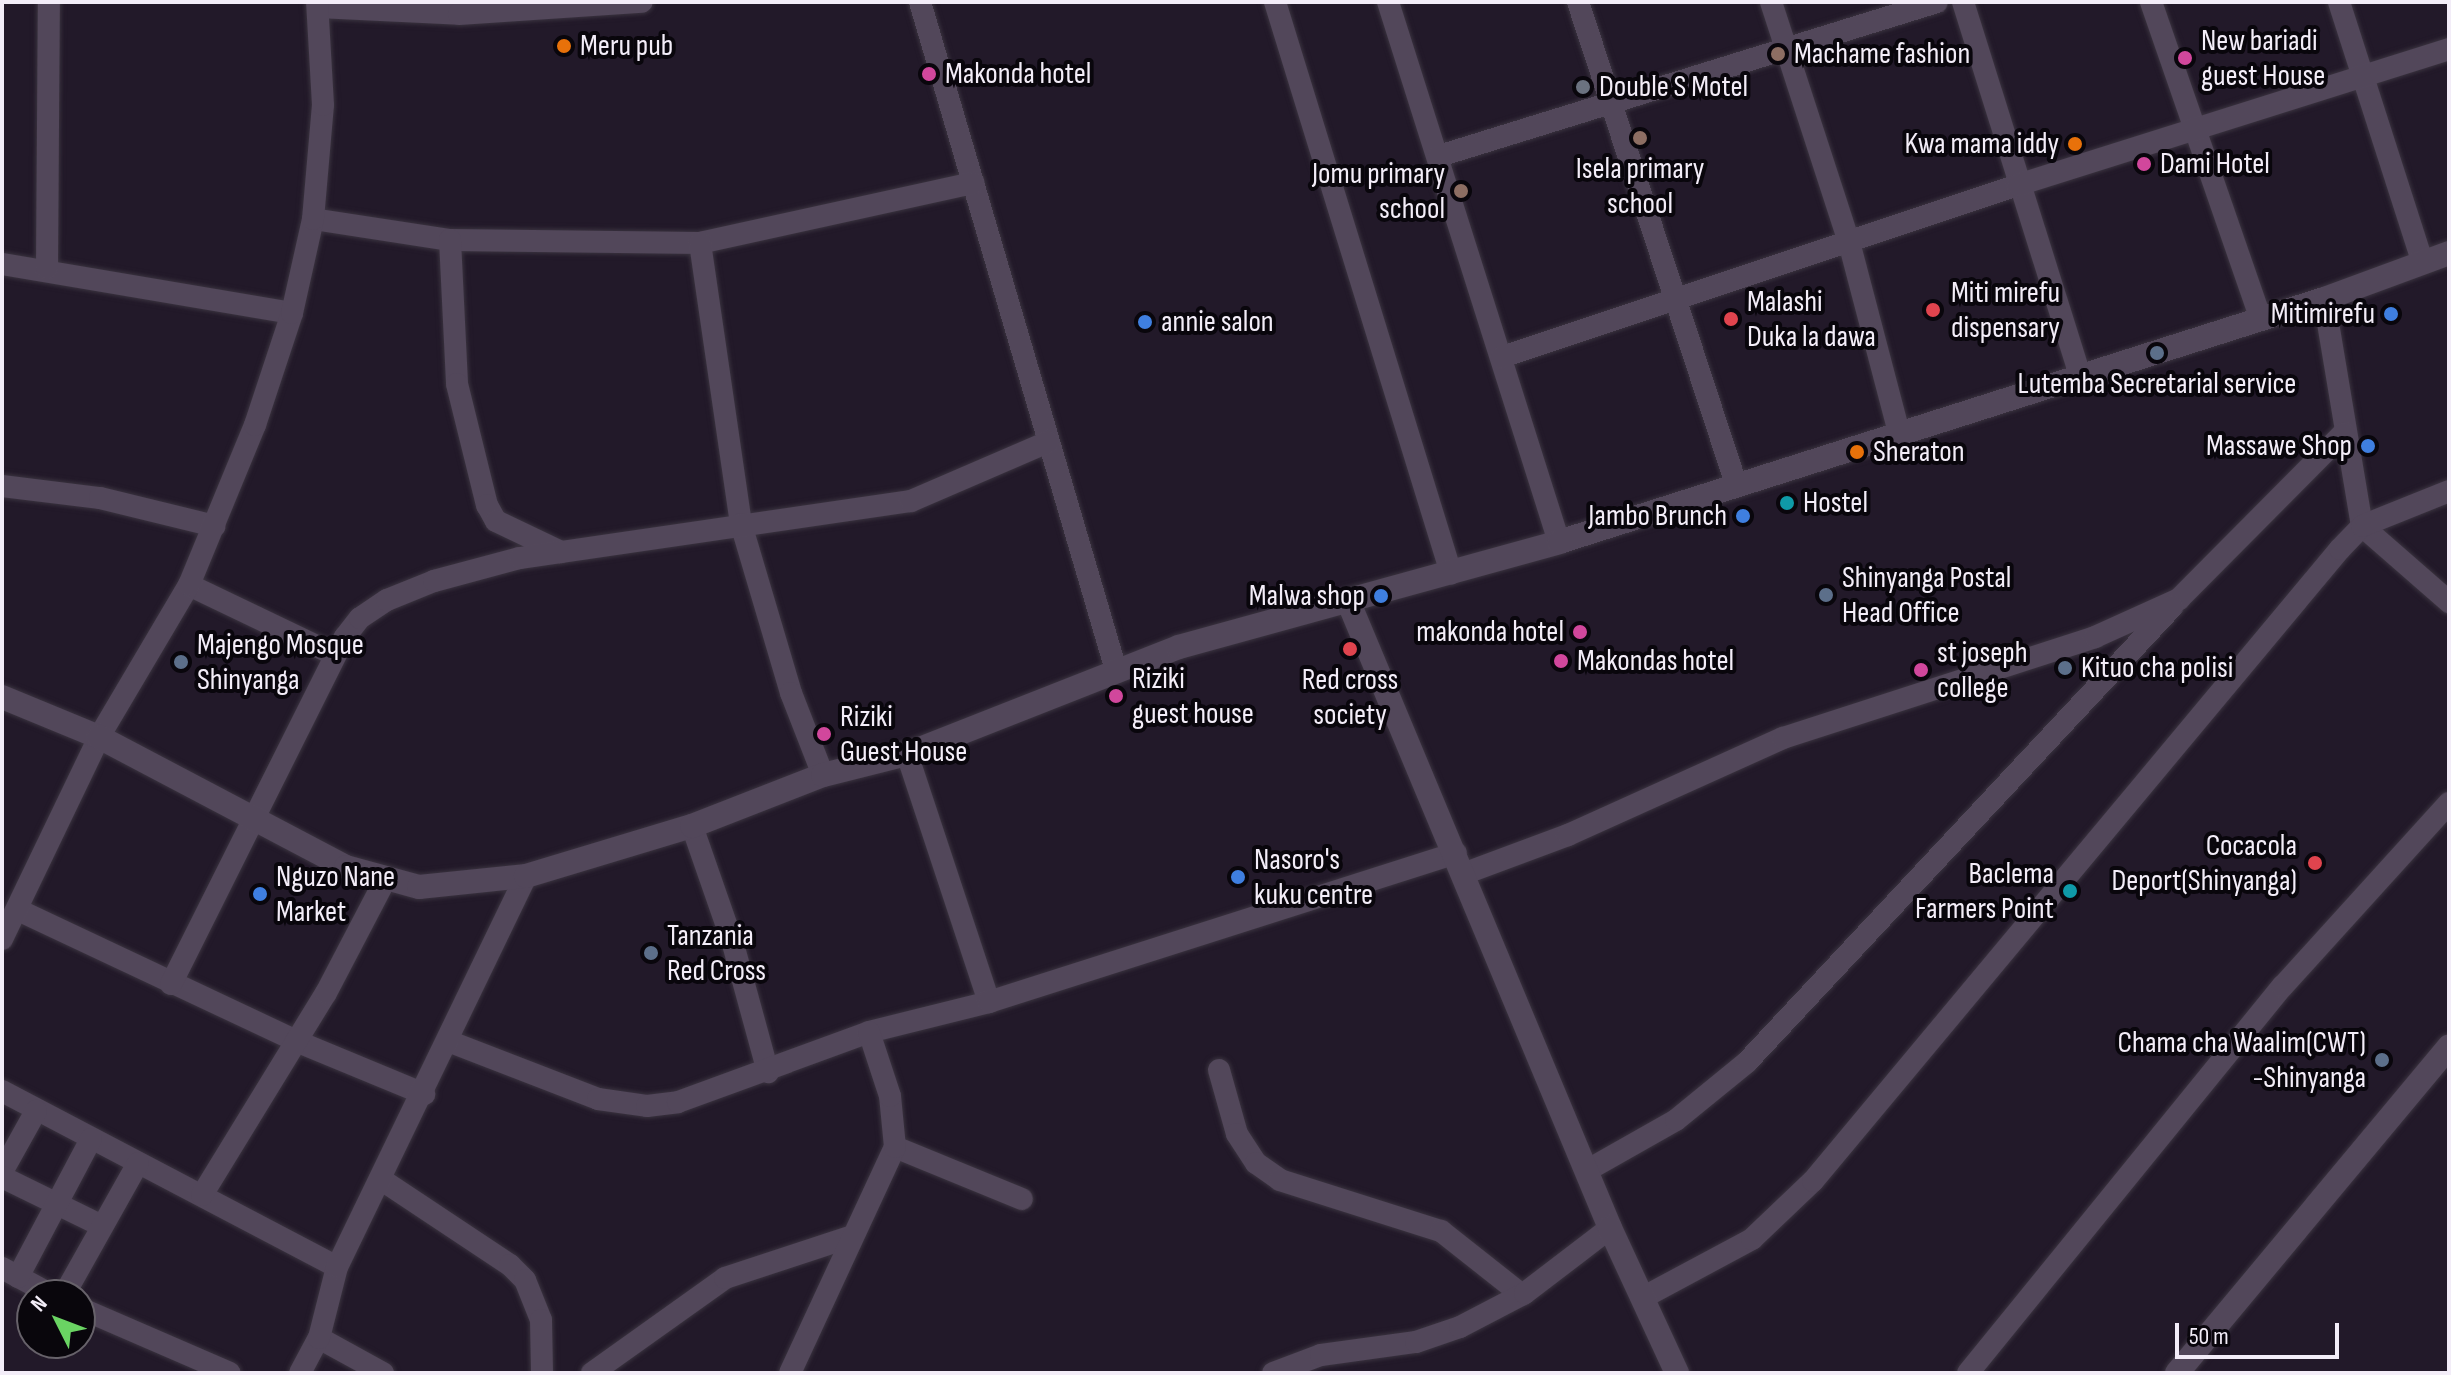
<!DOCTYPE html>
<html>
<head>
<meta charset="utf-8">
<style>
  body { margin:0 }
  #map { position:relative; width:2451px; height:1375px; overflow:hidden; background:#221929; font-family:"Sofia Sans Condensed",sans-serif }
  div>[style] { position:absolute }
  .roads { filter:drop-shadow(0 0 2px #3a333f) drop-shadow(0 0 2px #3a333f) }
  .minor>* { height:22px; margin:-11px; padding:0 11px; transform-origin:11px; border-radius:11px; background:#52475a }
  .tertiary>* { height:24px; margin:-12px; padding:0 12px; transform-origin:12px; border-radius:12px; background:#52475a }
  .dots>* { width:22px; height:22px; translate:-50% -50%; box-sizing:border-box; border:4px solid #09060c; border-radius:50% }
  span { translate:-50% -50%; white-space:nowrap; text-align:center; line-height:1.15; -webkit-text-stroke:8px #09060c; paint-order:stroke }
  .poi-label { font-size:30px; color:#f3edf8 }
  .left { translate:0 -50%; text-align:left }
  .right { translate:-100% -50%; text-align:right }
  .frame { position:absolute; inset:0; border:4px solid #f3edf8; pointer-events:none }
  .north { position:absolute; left:16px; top:1279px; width:80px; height:80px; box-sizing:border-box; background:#09060c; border:2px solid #67626a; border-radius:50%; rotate:312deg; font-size:22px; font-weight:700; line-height:32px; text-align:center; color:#f3edf8 }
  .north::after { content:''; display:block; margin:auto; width:28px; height:36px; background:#6ad363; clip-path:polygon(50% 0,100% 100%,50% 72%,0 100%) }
  .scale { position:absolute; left:2175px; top:1323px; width:164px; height:36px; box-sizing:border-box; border:4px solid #f3edf8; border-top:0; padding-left:10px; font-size:24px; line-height:28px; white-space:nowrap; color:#f3edf8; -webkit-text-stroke:6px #09060c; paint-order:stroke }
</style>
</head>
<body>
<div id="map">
  <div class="roads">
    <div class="minor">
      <div style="left:920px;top:2px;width:696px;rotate:73.65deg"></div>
      <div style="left:1275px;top:2px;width:598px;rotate:72.87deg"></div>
      <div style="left:1388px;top:2px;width:566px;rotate:72.43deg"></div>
      <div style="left:1578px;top:2px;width:507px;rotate:71.85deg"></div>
      <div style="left:1771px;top:2px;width:252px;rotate:72deg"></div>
      <div style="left:1849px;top:242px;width:201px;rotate:75.3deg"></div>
      <div style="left:1963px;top:2px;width:392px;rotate:72.6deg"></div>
      <div style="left:2151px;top:2px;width:336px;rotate:70.9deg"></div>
      <div style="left:2339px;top:2px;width:271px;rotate:72.2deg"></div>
      <div style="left:318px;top:7px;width:141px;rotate:2.8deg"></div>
      <div style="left:459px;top:14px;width:183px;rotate:-3.8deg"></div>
      <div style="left:1439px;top:156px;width:521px;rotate:-17.18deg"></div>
      <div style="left:313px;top:219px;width:139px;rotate:8.7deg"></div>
      <div style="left:450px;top:240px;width:250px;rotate:0.7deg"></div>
      <div style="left:700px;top:243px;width:280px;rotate:-12.4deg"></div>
      <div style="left:450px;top:240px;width:144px;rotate:87.2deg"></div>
      <div style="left:457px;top:384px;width:125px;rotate:76.1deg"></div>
      <div style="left:487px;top:505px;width:18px;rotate:61deg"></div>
      <div style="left:496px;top:521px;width:72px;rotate:25.5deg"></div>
      <div style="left:700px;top:243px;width:284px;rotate:81.7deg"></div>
      <div style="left:741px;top:524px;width:176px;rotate:73.5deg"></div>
      <div style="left:791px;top:693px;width:88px;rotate:68.7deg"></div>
      <div style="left:2px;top:264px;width:294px;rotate:9.6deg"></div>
      <div style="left:47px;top:268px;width:266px;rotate:-89.6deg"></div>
      <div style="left:2324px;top:299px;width:230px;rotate:80.5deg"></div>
      <div style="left:2362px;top:526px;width:116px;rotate:41.1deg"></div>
      <div style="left:1502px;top:357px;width:544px;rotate:-18.43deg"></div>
      <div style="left:2018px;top:185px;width:452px;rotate:-17.5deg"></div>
      <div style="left:2px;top:486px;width:99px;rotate:7deg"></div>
      <div style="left:100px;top:498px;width:118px;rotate:13.7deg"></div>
      <div style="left:189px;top:585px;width:162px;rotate:25.6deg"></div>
      <div style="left:907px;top:754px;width:261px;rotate:71.7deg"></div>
      <div style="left:692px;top:826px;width:125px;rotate:70.8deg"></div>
      <div style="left:733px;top:944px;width:133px;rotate:74.7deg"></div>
      <div style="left:1463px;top:874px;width:112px;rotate:-20.4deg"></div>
      <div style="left:1568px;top:835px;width:236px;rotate:-24.3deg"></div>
      <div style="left:1783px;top:738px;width:328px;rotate:-17.9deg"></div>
      <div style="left:2095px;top:637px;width:92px;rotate:-24.3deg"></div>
      <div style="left:2179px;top:599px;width:233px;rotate:-45.2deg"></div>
      <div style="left:18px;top:910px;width:307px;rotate:25.2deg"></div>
      <div style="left:296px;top:1041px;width:139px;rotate:22.5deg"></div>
      <div style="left:2px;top:939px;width:224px;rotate:-64.3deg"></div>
      <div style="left:99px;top:737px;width:177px;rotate:-59.4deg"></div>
      <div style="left:189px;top:585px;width:173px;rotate:-67.6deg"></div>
      <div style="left:255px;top:425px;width:118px;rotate:-71.7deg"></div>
      <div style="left:292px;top:313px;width:96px;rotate:-77.4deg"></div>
      <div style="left:313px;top:219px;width:114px;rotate:-85deg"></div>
      <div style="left:323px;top:105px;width:103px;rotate:-93.3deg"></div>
      <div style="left:171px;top:984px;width:388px;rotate:-63.4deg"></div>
      <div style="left:345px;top:637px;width:24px;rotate:-52deg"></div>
      <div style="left:360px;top:618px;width:32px;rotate:-34deg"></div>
      <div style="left:387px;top:600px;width:51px;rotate:-22deg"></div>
      <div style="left:434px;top:581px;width:89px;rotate:-15deg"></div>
      <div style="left:520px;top:558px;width:395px;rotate:-8.3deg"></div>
      <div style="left:911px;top:501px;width:149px;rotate:-23.3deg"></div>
      <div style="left:448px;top:1041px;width:161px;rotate:21.1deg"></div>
      <div style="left:598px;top:1099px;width:49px;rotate:8.1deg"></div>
      <div style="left:647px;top:1106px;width:31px;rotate:-7deg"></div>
      <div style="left:678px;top:1102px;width:203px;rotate:-20.1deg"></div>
      <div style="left:869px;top:1032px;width:124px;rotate:-14deg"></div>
      <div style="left:989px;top:1002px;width:490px;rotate:-17.7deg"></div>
      <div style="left:1219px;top:1070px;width:66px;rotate:74.3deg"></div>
      <div style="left:1237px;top:1134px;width:35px;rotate:57deg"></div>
      <div style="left:1256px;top:1163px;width:29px;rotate:35deg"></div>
      <div style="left:1280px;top:1180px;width:169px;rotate:17.6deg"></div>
      <div style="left:1441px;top:1231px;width:103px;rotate:38.3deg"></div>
      <div style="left:2px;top:1091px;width:378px;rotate:27.7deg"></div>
      <div style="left:895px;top:1147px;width:137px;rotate:22.3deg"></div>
      <div style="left:1586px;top:1171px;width:103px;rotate:-29.5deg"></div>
      <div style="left:1676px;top:1120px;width:92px;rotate:-39.2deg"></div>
      <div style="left:1747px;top:1062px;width:623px;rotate:-46.95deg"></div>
      <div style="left:2px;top:1172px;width:70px;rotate:-60.9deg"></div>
      <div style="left:2px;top:1177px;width:109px;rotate:26.1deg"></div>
      <div style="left:382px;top:1180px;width:154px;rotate:33.6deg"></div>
      <div style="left:510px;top:1265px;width:21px;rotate:45deg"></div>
      <div style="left:525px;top:1280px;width:43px;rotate:68.2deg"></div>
      <div style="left:541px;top:1320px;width:53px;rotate:88.9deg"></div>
      <div style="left:202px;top:1195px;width:237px;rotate:-58.5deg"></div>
      <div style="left:326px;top:993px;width:127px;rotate:-62.4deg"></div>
      <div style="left:2px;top:1268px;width:57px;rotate:28.4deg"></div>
      <div style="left:18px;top:1277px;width:156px;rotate:-62.1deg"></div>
      <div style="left:64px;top:1295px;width:151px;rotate:-60.7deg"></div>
      <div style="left:1644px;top:1297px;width:123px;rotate:-28.2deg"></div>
      <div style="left:1752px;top:1239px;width:84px;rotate:-43.6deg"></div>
      <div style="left:1813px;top:1181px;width:823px;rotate:-50.18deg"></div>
      <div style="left:2340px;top:549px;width:32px;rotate:-46deg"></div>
      <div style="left:2362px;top:526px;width:94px;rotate:-21.9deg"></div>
      <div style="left:80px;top:1308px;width:163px;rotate:23.4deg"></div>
      <div style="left:319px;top:1338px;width:73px;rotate:28.7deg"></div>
      <div style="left:300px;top:1373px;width:40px;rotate:-62deg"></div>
      <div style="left:319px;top:1338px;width:73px;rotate:-75.8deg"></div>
      <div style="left:337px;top:1267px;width:434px;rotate:-64.2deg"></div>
      <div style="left:592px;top:1373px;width:163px;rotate:-35.5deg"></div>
      <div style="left:725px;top:1278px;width:132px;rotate:-18.2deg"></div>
      <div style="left:790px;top:1373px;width:249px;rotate:-65.1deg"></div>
      <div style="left:895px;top:1147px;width:51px;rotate:-95.6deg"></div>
      <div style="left:890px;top:1096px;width:67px;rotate:-108.2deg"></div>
      <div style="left:1273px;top:1373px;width:51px;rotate:-20.6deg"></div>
      <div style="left:1321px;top:1355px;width:96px;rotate:-7.8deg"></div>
      <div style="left:1416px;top:1342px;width:46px;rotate:-18.8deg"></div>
      <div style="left:1460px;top:1327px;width:73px;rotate:-27.6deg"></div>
      <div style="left:1525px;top:1293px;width:107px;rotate:-37.4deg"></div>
      <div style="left:1968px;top:1373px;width:499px;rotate:-50.9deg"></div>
      <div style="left:2283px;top:986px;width:247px;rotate:-47.8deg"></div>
    </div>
    <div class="tertiary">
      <div style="left:1349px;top:603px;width:677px;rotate:67.33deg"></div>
      <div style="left:1610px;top:1228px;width:160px;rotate:65.2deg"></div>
      <div style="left:2px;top:697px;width:105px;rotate:22.4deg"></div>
      <div style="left:99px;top:737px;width:279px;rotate:27.8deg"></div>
      <div style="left:346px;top:867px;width:76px;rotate:15.3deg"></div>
      <div style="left:419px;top:887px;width:108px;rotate:-5.9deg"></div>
      <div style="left:526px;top:876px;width:173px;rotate:-16.8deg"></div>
      <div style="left:692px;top:826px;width:141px;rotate:-21.3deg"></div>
      <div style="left:823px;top:775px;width:87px;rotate:-14deg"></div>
      <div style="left:907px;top:754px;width:292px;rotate:-21.5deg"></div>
      <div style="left:1179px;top:647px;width:394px;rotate:-15.4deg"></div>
      <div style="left:1559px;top:542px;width:803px;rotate:-17.62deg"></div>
      <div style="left:2324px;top:299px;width:133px;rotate:-20.2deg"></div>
      <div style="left:2177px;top:1373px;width:425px;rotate:-50.2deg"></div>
    </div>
  </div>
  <div class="dots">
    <div style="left:564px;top:46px;background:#e8710a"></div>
    <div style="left:1778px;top:54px;background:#8d6e63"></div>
    <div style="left:2185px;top:58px;background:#d1479c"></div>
    <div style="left:929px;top:74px;background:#d1479c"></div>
    <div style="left:1583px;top:87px;background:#6b7280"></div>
    <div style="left:1640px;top:138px;background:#8d6e63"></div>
    <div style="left:2075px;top:144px;background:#e8710a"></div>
    <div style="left:2144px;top:164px;background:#d1479c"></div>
    <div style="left:1461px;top:191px;background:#8d6e63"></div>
    <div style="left:1933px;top:310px;background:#e0444e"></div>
    <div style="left:2391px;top:314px;background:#3f7fe0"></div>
    <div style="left:1731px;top:319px;background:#e0444e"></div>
    <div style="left:1145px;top:322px;background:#3f7fe0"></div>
    <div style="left:2157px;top:353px;background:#5c6f8a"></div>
    <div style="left:2368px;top:446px;background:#3f7fe0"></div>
    <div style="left:1857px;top:452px;background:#e8710a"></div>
    <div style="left:1787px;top:503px;background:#0f9aa8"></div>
    <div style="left:1743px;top:516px;background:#3f7fe0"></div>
    <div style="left:1826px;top:595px;background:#5c6f8a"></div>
    <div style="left:1381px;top:596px;background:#3f7fe0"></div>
    <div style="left:1580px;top:632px;background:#d1479c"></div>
    <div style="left:1350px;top:649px;background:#e0444e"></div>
    <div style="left:1561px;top:661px;background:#d1479c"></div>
    <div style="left:181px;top:662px;background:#5c6f8a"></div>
    <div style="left:2065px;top:668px;background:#5c6f8a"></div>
    <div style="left:1921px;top:670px;background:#d1479c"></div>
    <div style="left:1116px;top:696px;background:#d1479c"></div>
    <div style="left:824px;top:734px;background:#d1479c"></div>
    <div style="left:2315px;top:863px;background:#e0444e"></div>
    <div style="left:1238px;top:877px;background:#3f7fe0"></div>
    <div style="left:2070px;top:891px;background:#0f9aa8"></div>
    <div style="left:260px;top:894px;background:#3f7fe0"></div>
    <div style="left:651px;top:953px;background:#5c6f8a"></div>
    <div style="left:2382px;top:1060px;background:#5c6f8a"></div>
  </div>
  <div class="poi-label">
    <span class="left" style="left:2201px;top:58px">New bariadi<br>guest House</span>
    <span class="left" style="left:580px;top:46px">Meru pub</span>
    <span class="left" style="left:1794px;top:54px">Machame fashion</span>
    <span class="left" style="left:945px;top:74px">Makonda hotel</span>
    <span class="left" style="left:1599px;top:87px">Double S Motel</span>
    <span class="right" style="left:2059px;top:144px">Kwa mama iddy</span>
    <span class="left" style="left:2160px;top:164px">Dami Hotel</span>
    <span style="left:1640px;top:186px">Isela primary<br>school</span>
    <span class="right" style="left:1445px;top:191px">Jomu primary<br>school</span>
    <span class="left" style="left:1951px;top:310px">Miti mirefu<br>dispensary</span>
    <span class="left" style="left:1747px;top:319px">Malashi<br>Duka la dawa</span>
    <span class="right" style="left:2375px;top:314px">Mitimirefu</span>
    <span class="left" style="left:1161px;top:322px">annie salon</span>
    <span style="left:2157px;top:384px">Lutemba Secretarial service</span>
    <span class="right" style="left:2352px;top:446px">Massawe Shop</span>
    <span class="left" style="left:1873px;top:452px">Sheraton</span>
    <span class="left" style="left:1803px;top:503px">Hostel</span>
    <span class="right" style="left:1727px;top:516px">Jambo Brunch</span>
    <span class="left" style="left:1842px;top:595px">Shinyanga Postal<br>Head Office</span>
    <span class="right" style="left:1365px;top:596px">Malwa shop</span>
    <span class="right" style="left:1564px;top:632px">makonda hotel</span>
    <span class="left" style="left:197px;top:662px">Majengo Mosque<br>Shinyanga</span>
    <span class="left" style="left:1937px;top:670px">st joseph<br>college</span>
    <span class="left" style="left:1577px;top:661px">Makondas hotel</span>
    <span class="left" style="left:2081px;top:668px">Kituo cha polisi</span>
    <span class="left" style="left:1132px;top:696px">Riziki<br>guest house</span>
    <span style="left:1350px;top:697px">Red cross<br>society</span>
    <span class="left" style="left:840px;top:734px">Riziki<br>Guest House</span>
    <span class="right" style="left:2297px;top:863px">Cocacola<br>Deport(Shinyanga)</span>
    <span class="left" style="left:1254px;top:877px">Nasoro's<br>kuku centre</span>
    <span class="right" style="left:2054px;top:891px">Baclema<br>Farmers Point</span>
    <span class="left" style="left:276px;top:894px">Nguzo Nane<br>Market</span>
    <span class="left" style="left:667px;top:953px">Tanzania<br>Red Cross</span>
    <span class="right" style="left:2366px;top:1060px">Chama cha Waalim(CWT)<br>-Shinyanga</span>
  </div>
  <div class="frame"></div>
  <div class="north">N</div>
  <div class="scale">50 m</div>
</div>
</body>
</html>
